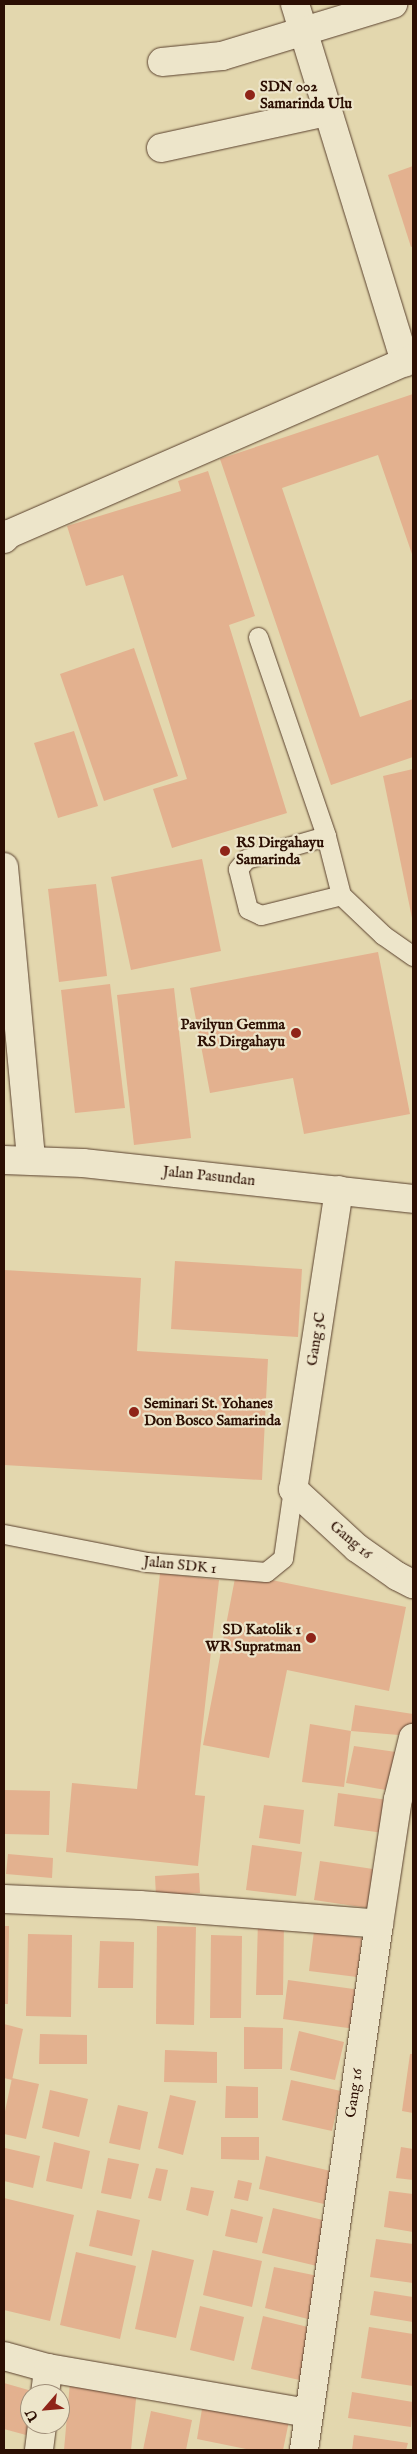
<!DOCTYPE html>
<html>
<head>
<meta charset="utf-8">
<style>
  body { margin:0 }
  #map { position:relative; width:417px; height:2454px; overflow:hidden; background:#e3d7ae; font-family:"IM FELL English",serif }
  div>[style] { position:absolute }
  .building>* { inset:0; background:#e3b18f }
  .roads { filter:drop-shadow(0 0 1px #5a412e) drop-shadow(0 0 1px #5a412e) }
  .lane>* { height:19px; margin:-9.5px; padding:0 9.5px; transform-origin:9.5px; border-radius:9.5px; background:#ede5ca }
  .street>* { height:28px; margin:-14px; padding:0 14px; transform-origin:14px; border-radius:14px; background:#ede5ca }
  .secondary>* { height:28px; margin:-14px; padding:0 14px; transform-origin:14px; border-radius:14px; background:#ede5ca }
  .dots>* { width:14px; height:14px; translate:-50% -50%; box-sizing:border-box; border:2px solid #ede5ca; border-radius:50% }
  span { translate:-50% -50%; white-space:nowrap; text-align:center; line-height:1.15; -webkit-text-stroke:4.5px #ede5ca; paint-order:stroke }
  .poi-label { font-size:15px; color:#2c0f03; font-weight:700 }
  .left { translate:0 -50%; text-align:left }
  .right { translate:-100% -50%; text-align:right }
  .street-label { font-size:15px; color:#2c0f03 }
  .frame { position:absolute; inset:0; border:5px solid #2c0f03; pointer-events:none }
  .north { position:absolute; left:20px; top:2384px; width:50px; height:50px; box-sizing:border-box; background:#ede5ca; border:1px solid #a08f7a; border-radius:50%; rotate:243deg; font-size:14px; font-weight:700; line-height:20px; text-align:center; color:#2c0f03 }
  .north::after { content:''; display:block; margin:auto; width:18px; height:22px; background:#8f2418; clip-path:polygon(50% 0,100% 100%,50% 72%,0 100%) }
</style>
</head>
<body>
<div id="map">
  <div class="building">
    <div style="clip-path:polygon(413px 166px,413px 246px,411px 247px,388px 175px)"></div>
    <div style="clip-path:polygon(413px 394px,413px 557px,378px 455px,282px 488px,360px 717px,413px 699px,413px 757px,331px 785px,220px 459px)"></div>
    <div style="clip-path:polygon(208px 471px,255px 616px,229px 625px,287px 813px,172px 848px,153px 789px,187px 779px,123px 575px,86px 586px,67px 526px,181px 491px,178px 481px)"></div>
    <div style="clip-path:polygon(134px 648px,178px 776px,104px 801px,60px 674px)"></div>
    <div style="clip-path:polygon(74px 731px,98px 806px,58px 818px,34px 743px)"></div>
    <div style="clip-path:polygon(413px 769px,413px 918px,412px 918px,383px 776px)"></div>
    <div style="clip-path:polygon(202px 859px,221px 951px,131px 970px,111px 877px)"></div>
    <div style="clip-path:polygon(96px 884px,107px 976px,59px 982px,48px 889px)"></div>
    <div style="clip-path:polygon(378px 952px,410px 1114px,304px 1134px,293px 1078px,210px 1093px,190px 988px)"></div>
    <div style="clip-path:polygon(110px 984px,125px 1108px,75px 1113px,61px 990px)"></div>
    <div style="clip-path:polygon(174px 988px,191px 1138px,134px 1145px,117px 995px)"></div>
    <div style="clip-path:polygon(175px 1261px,302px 1269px,298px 1337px,171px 1329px)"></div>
    <div style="clip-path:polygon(4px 1270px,141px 1278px,137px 1351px,268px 1359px,262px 1480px,4px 1465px)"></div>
    <div style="clip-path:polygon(160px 1573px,219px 1580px,195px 1795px,205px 1796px,198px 1866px,66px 1852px,72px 1783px,137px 1789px)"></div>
    <div style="clip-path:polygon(236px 1573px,406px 1607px,389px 1691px,287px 1670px,269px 1758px,203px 1745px)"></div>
    <div style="clip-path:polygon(355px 1705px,413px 1714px,411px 1736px,351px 1731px)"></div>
    <div style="clip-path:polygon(310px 1724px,351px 1731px,344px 1787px,302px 1782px)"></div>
    <div style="clip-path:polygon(354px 1746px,403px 1753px,397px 1792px,346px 1783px)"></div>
    <div style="clip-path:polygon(4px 1790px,50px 1791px,49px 1835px,4px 1834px)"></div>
    <div style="clip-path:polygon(338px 1793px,395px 1801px,390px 1834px,334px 1826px)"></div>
    <div style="clip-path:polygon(264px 1805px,304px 1810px,300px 1844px,259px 1838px)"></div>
    <div style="clip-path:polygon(252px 1845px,302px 1852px,296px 1896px,246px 1890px)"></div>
    <div style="clip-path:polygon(8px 1854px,53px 1858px,52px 1878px,6px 1874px)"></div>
    <div style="clip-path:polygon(320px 1861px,373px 1869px,368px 1908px,314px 1900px)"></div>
    <div style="clip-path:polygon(199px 1873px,200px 1893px,156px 1896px,155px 1876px)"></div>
    <div style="clip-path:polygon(258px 1920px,284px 1921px,283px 1995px,256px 1995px)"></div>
    <div style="clip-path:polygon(4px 1926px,9px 1926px,8px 2004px,4px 2004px)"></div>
    <div style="clip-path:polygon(157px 1926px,196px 1927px,194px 2025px,156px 2024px)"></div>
    <div style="clip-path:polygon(314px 1931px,362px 1938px,357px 1977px,309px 1971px)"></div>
    <div style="clip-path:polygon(28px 1934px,72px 1935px,71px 2017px,26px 2016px)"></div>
    <div style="clip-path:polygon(211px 1935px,242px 1936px,241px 2018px,210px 2018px)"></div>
    <div style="clip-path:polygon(100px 1941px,134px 1942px,133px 1988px,98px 1988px)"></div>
    <div style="clip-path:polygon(288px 1980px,361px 1990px,355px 2029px,283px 2019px)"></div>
    <div style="clip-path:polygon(4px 2024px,23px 2029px,12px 2080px,4px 2078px)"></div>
    <div style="clip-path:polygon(244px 2027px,283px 2028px,282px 2069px,244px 2069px)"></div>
    <div style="clip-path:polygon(299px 2031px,344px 2042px,335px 2080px,290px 2070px)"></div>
    <div style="clip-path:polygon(40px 2034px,87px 2035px,87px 2064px,39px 2064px)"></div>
    <div style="clip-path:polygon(165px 2050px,217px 2052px,217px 2083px,164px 2082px)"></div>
    <div style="clip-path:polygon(410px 2054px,413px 2054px,413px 2113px,402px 2111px)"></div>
    <div style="clip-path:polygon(12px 2078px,39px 2084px,26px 2139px,4px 2134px,4px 2116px)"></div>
    <div style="clip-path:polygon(291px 2080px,341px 2091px,332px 2131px,282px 2120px)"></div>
    <div style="clip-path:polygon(226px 2086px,258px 2087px,258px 2118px,225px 2118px)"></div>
    <div style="clip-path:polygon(50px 2090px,88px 2099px,79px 2137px,42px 2128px)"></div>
    <div style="clip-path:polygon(170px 2095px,196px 2101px,183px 2155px,158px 2148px)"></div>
    <div style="clip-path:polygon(118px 2105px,148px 2112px,140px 2150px,109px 2143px)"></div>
    <div style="clip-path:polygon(221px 2137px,259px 2137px,259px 2160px,221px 2159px)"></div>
    <div style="clip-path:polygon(54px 2142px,90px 2151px,82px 2189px,46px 2181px)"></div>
    <div style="clip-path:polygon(401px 2147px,413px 2149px,413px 2180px,396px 2178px)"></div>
    <div style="clip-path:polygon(5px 2148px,40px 2156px,33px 2188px,4px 2181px)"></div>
    <div style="clip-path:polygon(266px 2156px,331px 2171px,324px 2204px,259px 2189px)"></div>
    <div style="clip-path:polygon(108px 2158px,139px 2164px,131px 2199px,101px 2193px)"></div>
    <div style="clip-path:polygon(156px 2168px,168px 2170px,161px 2201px,148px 2198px)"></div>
    <div style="clip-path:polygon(238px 2180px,252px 2183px,248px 2201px,234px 2198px)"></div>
    <div style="clip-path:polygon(191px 2187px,214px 2191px,208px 2216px,186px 2210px)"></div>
    <div style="clip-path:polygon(389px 2191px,413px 2194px,413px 2232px,384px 2227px)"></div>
    <div style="clip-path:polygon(4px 2198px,74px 2215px,50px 2321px,4px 2310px)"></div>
    <div style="clip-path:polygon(273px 2208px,327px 2221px,317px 2266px,262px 2253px)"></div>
    <div style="clip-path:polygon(231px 2209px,263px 2217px,257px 2243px,225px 2236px)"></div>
    <div style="clip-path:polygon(97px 2210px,140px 2220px,132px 2256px,89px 2246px)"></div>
    <div style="clip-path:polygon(376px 2239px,413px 2244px,413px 2283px,370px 2277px)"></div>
    <div style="clip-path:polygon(152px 2250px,194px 2260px,176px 2338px,135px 2329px)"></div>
    <div style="clip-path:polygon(213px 2250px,262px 2261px,252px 2307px,203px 2295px)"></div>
    <div style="clip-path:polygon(76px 2252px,136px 2266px,120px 2339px,60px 2325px)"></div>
    <div style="clip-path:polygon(274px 2267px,318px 2276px,308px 2319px,265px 2308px)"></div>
    <div style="clip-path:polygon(374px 2291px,413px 2297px,413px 2322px,370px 2315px)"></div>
    <div style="clip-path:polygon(200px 2306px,244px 2317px,234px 2361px,190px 2350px)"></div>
    <div style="clip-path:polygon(263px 2316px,316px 2329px,304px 2381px,251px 2369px)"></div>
    <div style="clip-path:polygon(369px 2327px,413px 2334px,413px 2386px,361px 2378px)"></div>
    <div style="clip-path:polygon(70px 2382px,137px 2389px,131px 2450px,64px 2450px)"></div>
    <div style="clip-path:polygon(4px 2383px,39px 2393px,30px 2394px,30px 2420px,26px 2435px,4px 2429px)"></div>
    <div style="clip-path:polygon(352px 2392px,413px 2402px,411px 2427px,348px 2418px)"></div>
    <div style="clip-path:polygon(204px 2397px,290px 2416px,283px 2450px,251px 2450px,197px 2439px)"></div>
    <div style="clip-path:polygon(151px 2411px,192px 2420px,186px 2450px,143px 2450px)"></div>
    <div style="clip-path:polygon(354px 2435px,408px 2443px,406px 2450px,352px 2450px)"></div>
  </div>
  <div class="roads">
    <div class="lane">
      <div style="left:258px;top:637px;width:210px;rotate:71.1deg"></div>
      <div style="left:326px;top:836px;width:61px;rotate:75.7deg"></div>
      <div style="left:341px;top:895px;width:58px;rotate:43.6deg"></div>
      <div style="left:383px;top:935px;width:37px;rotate:35deg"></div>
      <div style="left:326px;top:836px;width:83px;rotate:164deg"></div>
      <div style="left:246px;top:859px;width:13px;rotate:129deg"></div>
      <div style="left:238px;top:869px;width:41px;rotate:76deg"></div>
      <div style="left:248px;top:909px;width:14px;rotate:25deg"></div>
      <div style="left:261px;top:915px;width:82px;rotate:-14deg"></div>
      <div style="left:4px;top:1534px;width:146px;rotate:11.1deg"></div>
      <div style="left:147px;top:1562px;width:119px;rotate:4.8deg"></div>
      <div style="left:266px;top:1572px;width:22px;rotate:-39deg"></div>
      <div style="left:283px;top:1558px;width:70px;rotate:-81.8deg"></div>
    </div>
    <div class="street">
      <div style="left:295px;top:4px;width:375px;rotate:72.9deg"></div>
      <div style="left:162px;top:62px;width:60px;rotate:-5.7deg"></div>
      <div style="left:222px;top:56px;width:179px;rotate:-16.9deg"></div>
      <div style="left:161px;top:148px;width:169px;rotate:-12.3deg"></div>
      <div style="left:4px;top:539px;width:7px;rotate:-45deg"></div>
      <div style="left:9px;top:534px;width:441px;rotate:-23.5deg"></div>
      <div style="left:4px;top:867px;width:293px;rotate:84.7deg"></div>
      <div style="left:339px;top:1190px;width:303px;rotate:98.7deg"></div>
      <div style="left:293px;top:1489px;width:87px;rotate:42.7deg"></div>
      <div style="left:357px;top:1548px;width:49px;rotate:35deg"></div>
      <div style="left:397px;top:1576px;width:18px;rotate:27deg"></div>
      <div style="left:4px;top:1899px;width:136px;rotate:2.5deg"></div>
      <div style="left:140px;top:1905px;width:240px;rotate:4.5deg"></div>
      <div style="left:4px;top:2356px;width:46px;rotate:15.3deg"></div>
      <div style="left:48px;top:2368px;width:264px;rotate:9.8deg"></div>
      <div style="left:45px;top:2394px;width:26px;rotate:-83deg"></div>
      <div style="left:39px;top:2450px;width:26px;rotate:-83deg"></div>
      <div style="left:304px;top:2450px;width:531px;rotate:-81.89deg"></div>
      <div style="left:379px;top:1924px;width:126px;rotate:-81.4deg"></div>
      <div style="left:398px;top:1799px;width:63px;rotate:-76.2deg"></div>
    </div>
    <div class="secondary">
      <div style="left:4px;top:1160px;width:79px;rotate:2.2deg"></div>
      <div style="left:83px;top:1163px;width:332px;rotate:6.2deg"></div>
    </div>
  </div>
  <div class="dots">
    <div style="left:250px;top:95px;background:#8f2418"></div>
    <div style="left:225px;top:851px;background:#8f2418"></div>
    <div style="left:296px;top:1033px;background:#8f2418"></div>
    <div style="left:134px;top:1412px;background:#8f2418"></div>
    <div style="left:311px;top:1638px;background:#8f2418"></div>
  </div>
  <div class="poi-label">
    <span class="left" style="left:260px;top:95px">SDN 002<br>Samarinda Ulu</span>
    <span class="left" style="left:236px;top:851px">RS Dirgahayu<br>Samarinda</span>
    <span class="right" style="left:285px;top:1033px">Pavilyun Gemma<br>RS Dirgahayu</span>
    <span class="left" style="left:144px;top:1412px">Seminari St. Yohanes<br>Don Bosco Samarinda</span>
    <span class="right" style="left:301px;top:1638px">SD Katolik 1<br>WR Supratman</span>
  </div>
  <div class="street-label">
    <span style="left:209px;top:1176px;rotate:6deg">Jalan Pasundan</span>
    <span style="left:316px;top:1339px;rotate:-81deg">Gang 3C</span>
    <span style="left:351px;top:1540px;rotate:40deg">Gang 16</span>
    <span style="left:180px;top:1565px;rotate:6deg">Jalan SDK 1</span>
    <span style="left:354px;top:2093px;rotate:-82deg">Gang 16</span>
  </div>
  <div class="frame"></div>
  <div class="north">U</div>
</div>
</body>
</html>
